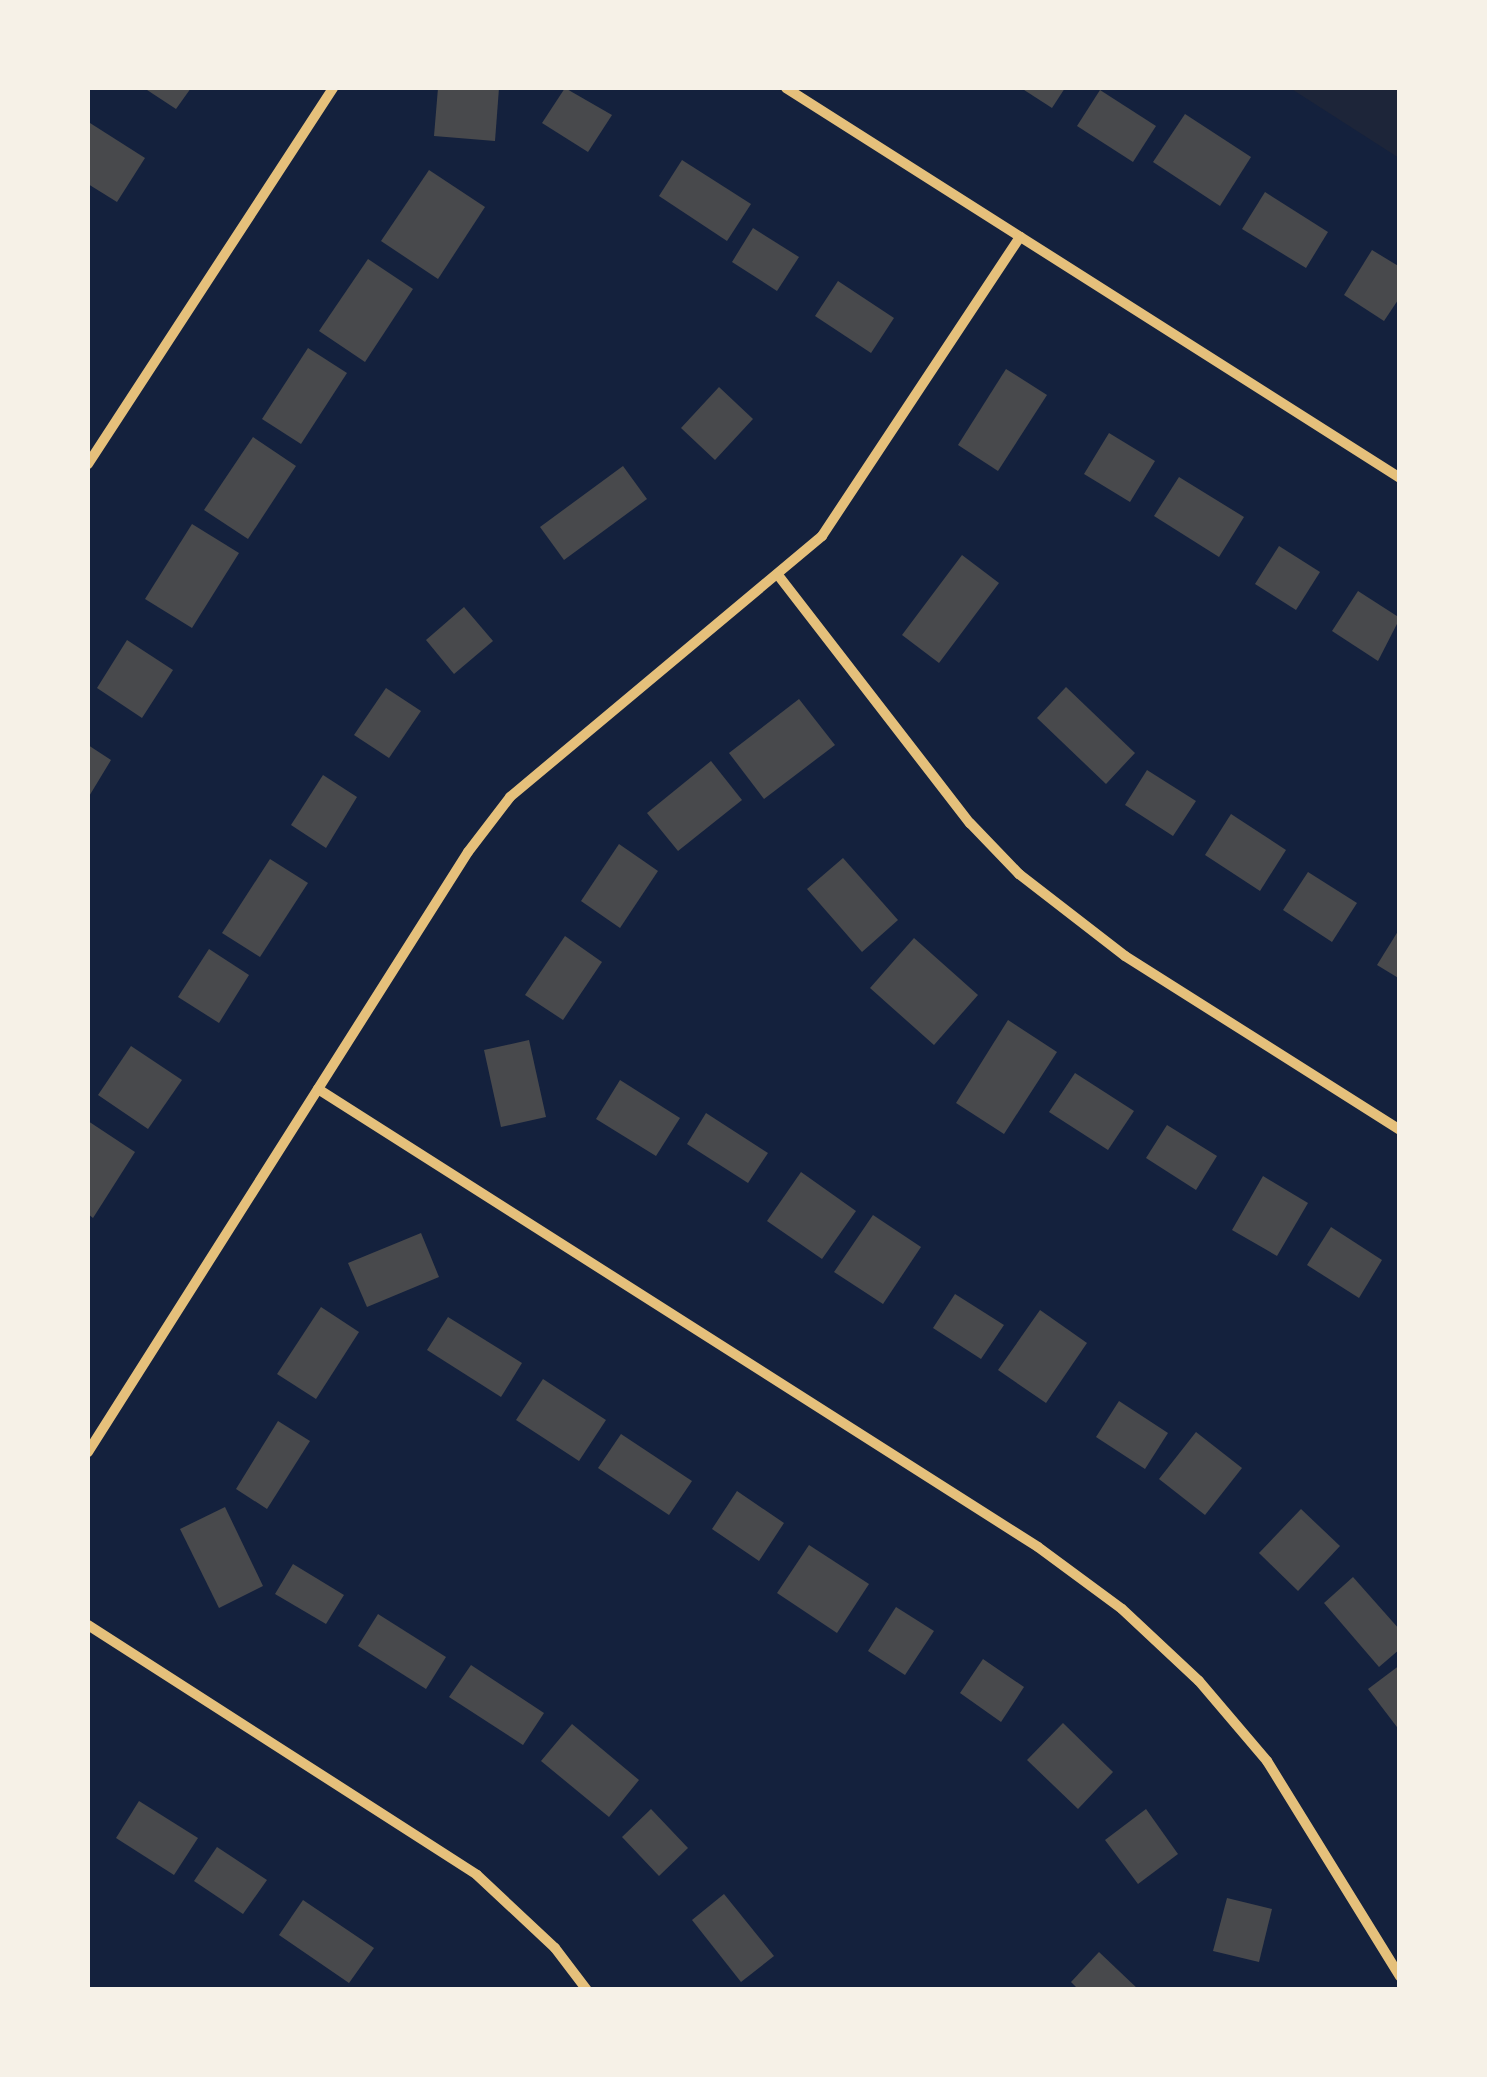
<!DOCTYPE html>
<html>
<head>
<meta charset="utf-8">
<style>
  body { margin:0 }
  #map { position:relative; width:1487px; height:2077px; overflow:hidden; background:#14213d; font-family:"Nunito Sans",sans-serif }
  div>[style] { position:absolute }
  .green>* { inset:0; background:#1d2539 }
  .building>* { inset:0; background:#48494c }
  .minor>* { height:10px; margin:-5px; padding:0 5px; transform-origin:5px; border-radius:5px; background:#e5c07b }
  span { translate:-50% -50%; white-space:nowrap; text-align:center; line-height:1.15; -webkit-text-stroke:10px #f6f1e7; paint-order:stroke }
  .frame { position:absolute; inset:0; border:90px solid #f6f1e7; pointer-events:none }
</style>
</head>
<body>
<div id="map">
  <div class="green">
    <div style="clip-path:polygon(1290px 88px,1399px 88px,1399px 158px)"></div>
  </div>
  <div class="building">
    <div style="clip-path:polygon(144px 88px,191px 88px,176px 109px)"></div>
    <div style="clip-path:polygon(438px 88px,499px 88px,495px 141px,434px 136px)"></div>
    <div style="clip-path:polygon(565px 88px,612px 115px,588px 152px,542px 123px)"></div>
    <div style="clip-path:polygon(1021px 88px,1065px 88px,1052px 108px)"></div>
    <div style="clip-path:polygon(1100px 90px,1156px 126px,1133px 162px,1077px 126px)"></div>
    <div style="clip-path:polygon(1185px 114px,1251px 157px,1220px 206px,1153px 162px)"></div>
    <div style="clip-path:polygon(90px 123px,145px 158px,117px 202px,88px 184px)"></div>
    <div style="clip-path:polygon(682px 160px,751px 204px,727px 241px,659px 196px)"></div>
    <div style="clip-path:polygon(429px 170px,485px 207px,438px 279px,381px 241px)"></div>
    <div style="clip-path:polygon(1265px 192px,1328px 232px,1306px 268px,1242px 229px)"></div>
    <div style="clip-path:polygon(753px 228px,799px 257px,777px 291px,732px 262px)"></div>
    <div style="clip-path:polygon(1372px 250px,1400px 267px,1400px 297px,1384px 321px,1344px 295px)"></div>
    <div style="clip-path:polygon(368px 259px,413px 289px,365px 362px,319px 331px)"></div>
    <div style="clip-path:polygon(838px 281px,894px 318px,871px 353px,815px 316px)"></div>
    <div style="clip-path:polygon(308px 348px,347px 373px,301px 444px,262px 419px)"></div>
    <div style="clip-path:polygon(1006px 369px,1047px 395px,998px 471px,958px 445px)"></div>
    <div style="clip-path:polygon(719px 387px,753px 419px,715px 460px,681px 428px)"></div>
    <div style="clip-path:polygon(1109px 433px,1155px 461px,1130px 502px,1084px 474px)"></div>
    <div style="clip-path:polygon(253px 437px,296px 466px,248px 539px,204px 510px)"></div>
    <div style="clip-path:polygon(623px 466px,647px 499px,564px 560px,540px 527px)"></div>
    <div style="clip-path:polygon(1179px 477px,1244px 517px,1219px 557px,1154px 516px)"></div>
    <div style="clip-path:polygon(192px 524px,239px 553px,192px 628px,145px 599px)"></div>
    <div style="clip-path:polygon(1279px 546px,1320px 572px,1296px 610px,1255px 584px)"></div>
    <div style="clip-path:polygon(962px 555px,999px 583px,939px 663px,902px 635px)"></div>
    <div style="clip-path:polygon(1358px 591px,1400px 618px,1378px 661px,1332px 631px)"></div>
    <div style="clip-path:polygon(464px 607px,493px 641px,454px 674px,426px 640px)"></div>
    <div style="clip-path:polygon(127px 640px,173px 670px,142px 718px,97px 688px)"></div>
    <div style="clip-path:polygon(1066px 687px,1135px 753px,1106px 784px,1037px 718px)"></div>
    <div style="clip-path:polygon(386px 688px,421px 711px,389px 758px,354px 735px)"></div>
    <div style="clip-path:polygon(799px 699px,835px 745px,764px 799px,729px 753px)"></div>
    <div style="clip-path:polygon(88px 745px,111px 760px,88px 798px)"></div>
    <div style="clip-path:polygon(711px 761px,742px 800px,678px 851px,647px 813px)"></div>
    <div style="clip-path:polygon(1147px 770px,1196px 801px,1173px 836px,1125px 805px)"></div>
    <div style="clip-path:polygon(323px 775px,357px 797px,326px 848px,291px 825px)"></div>
    <div style="clip-path:polygon(1231px 814px,1286px 850px,1260px 891px,1205px 855px)"></div>
    <div style="clip-path:polygon(619px 844px,658px 871px,620px 928px,581px 901px)"></div>
    <div style="clip-path:polygon(843px 858px,898px 920px,862px 952px,807px 889px)"></div>
    <div style="clip-path:polygon(270px 859px,308px 883px,260px 957px,222px 933px)"></div>
    <div style="clip-path:polygon(1308px 872px,1357px 903px,1332px 942px,1283px 910px)"></div>
    <div style="clip-path:polygon(1400px 928px,1400px 979px,1377px 965px)"></div>
    <div style="clip-path:polygon(565px 936px,602px 962px,563px 1020px,525px 995px)"></div>
    <div style="clip-path:polygon(914px 938px,978px 995px,934px 1045px,870px 988px)"></div>
    <div style="clip-path:polygon(209px 949px,249px 975px,219px 1023px,178px 997px)"></div>
    <div style="clip-path:polygon(1008px 1020px,1057px 1052px,1004px 1134px,956px 1103px)"></div>
    <div style="clip-path:polygon(529px 1040px,546px 1117px,501px 1127px,484px 1050px)"></div>
    <div style="clip-path:polygon(131px 1046px,182px 1080px,148px 1129px,98px 1095px)"></div>
    <div style="clip-path:polygon(1075px 1073px,1134px 1111px,1108px 1150px,1049px 1112px)"></div>
    <div style="clip-path:polygon(620px 1080px,680px 1118px,656px 1156px,596px 1119px)"></div>
    <div style="clip-path:polygon(706px 1113px,768px 1153px,748px 1183px,687px 1144px)"></div>
    <div style="clip-path:polygon(88px 1121px,135px 1152px,93px 1218px,88px 1214px)"></div>
    <div style="clip-path:polygon(1167px 1125px,1217px 1156px,1196px 1190px,1146px 1158px)"></div>
    <div style="clip-path:polygon(801px 1172px,856px 1211px,822px 1259px,767px 1221px)"></div>
    <div style="clip-path:polygon(1263px 1176px,1308px 1203px,1277px 1256px,1232px 1230px)"></div>
    <div style="clip-path:polygon(873px 1215px,921px 1247px,883px 1304px,834px 1272px)"></div>
    <div style="clip-path:polygon(1331px 1227px,1382px 1260px,1359px 1298px,1307px 1265px)"></div>
    <div style="clip-path:polygon(421px 1233px,439px 1277px,367px 1307px,348px 1263px)"></div>
    <div style="clip-path:polygon(955px 1294px,1004px 1325px,981px 1359px,933px 1328px)"></div>
    <div style="clip-path:polygon(321px 1307px,359px 1332px,316px 1399px,277px 1374px)"></div>
    <div style="clip-path:polygon(1040px 1310px,1087px 1343px,1046px 1403px,998px 1370px)"></div>
    <div style="clip-path:polygon(448px 1317px,522px 1363px,501px 1397px,427px 1350px)"></div>
    <div style="clip-path:polygon(543px 1379px,606px 1420px,579px 1461px,516px 1420px)"></div>
    <div style="clip-path:polygon(1119px 1401px,1168px 1433px,1145px 1469px,1096px 1437px)"></div>
    <div style="clip-path:polygon(278px 1421px,310px 1441px,267px 1509px,236px 1489px)"></div>
    <div style="clip-path:polygon(1196px 1432px,1242px 1468px,1205px 1515px,1159px 1479px)"></div>
    <div style="clip-path:polygon(621px 1434px,692px 1481px,669px 1515px,598px 1468px)"></div>
    <div style="clip-path:polygon(737px 1491px,784px 1523px,759px 1561px,712px 1529px)"></div>
    <div style="clip-path:polygon(225px 1507px,263px 1586px,219px 1608px,180px 1529px)"></div>
    <div style="clip-path:polygon(1301px 1509px,1340px 1546px,1298px 1591px,1259px 1553px)"></div>
    <div style="clip-path:polygon(809px 1545px,869px 1584px,837px 1633px,777px 1593px)"></div>
    <div style="clip-path:polygon(293px 1564px,344px 1595px,326px 1624px,275px 1594px)"></div>
    <div style="clip-path:polygon(1353px 1577px,1400px 1630px,1400px 1649px,1379px 1667px,1324px 1603px)"></div>
    <div style="clip-path:polygon(896px 1607px,934px 1631px,905px 1675px,868px 1651px)"></div>
    <div style="clip-path:polygon(378px 1614px,446px 1657px,426px 1689px,358px 1646px)"></div>
    <div style="clip-path:polygon(983px 1659px,1024px 1687px,1001px 1722px,960px 1693px)"></div>
    <div style="clip-path:polygon(471px 1665px,544px 1713px,523px 1745px,449px 1697px)"></div>
    <div style="clip-path:polygon(1400px 1665px,1400px 1731px,1368px 1689px)"></div>
    <div style="clip-path:polygon(1063px 1723px,1113px 1772px,1078px 1809px,1027px 1760px)"></div>
    <div style="clip-path:polygon(572px 1724px,639px 1780px,609px 1817px,541px 1761px)"></div>
    <div style="clip-path:polygon(139px 1801px,198px 1838px,174px 1875px,116px 1838px)"></div>
    <div style="clip-path:polygon(651px 1809px,688px 1848px,659px 1876px,622px 1837px)"></div>
    <div style="clip-path:polygon(1146px 1809px,1178px 1854px,1138px 1884px,1105px 1840px)"></div>
    <div style="clip-path:polygon(217px 1847px,267px 1880px,243px 1914px,194px 1881px)"></div>
    <div style="clip-path:polygon(724px 1894px,774px 1956px,741px 1982px,692px 1920px)"></div>
    <div style="clip-path:polygon(1227px 1898px,1272px 1909px,1259px 1962px,1213px 1951px)"></div>
    <div style="clip-path:polygon(303px 1900px,374px 1948px,349px 1983px,279px 1935px)"></div>
    <div style="clip-path:polygon(1099px 1952px,1139px 1990px,1079px 1990px,1071px 1982px)"></div>
  </div>
  <div class="minor">
    <div style="left:786px;top:88px;width:727px;rotate:32.42deg"></div>
    <div style="left:88px;top:464px;width:449px;rotate:-56.9deg"></div>
    <div style="left:778px;top:575px;width:314px;rotate:52.3deg"></div>
    <div style="left:970px;top:823px;width:71px;rotate:46.1deg"></div>
    <div style="left:1019px;top:874px;width:134px;rotate:37.7deg"></div>
    <div style="left:1125px;top:956px;width:325px;rotate:32.3deg"></div>
    <div style="left:318px;top:1089px;width:853px;rotate:32.46deg"></div>
    <div style="left:1038px;top:1547px;width:104px;rotate:36.4deg"></div>
    <div style="left:1122px;top:1609px;width:105px;rotate:43.1deg"></div>
    <div style="left:1199px;top:1681px;width:105px;rotate:49.6deg"></div>
    <div style="left:1267px;top:1761px;width:253px;rotate:58.3deg"></div>
    <div style="left:88px;top:1452px;width:710px;rotate:-57.65deg"></div>
    <div style="left:468px;top:852px;width:69px;rotate:-52.6deg"></div>
    <div style="left:510px;top:797px;width:407px;rotate:-39.9deg"></div>
    <div style="left:822px;top:536px;width:359px;rotate:-56.5deg"></div>
    <div style="left:88px;top:1625px;width:462px;rotate:32.7deg"></div>
    <div style="left:477px;top:1875px;width:107px;rotate:43.1deg"></div>
    <div style="left:555px;top:1948px;width:53px;rotate:52.7deg"></div>
  </div>
  <div class="frame"></div>
</div>
</body>
</html>
